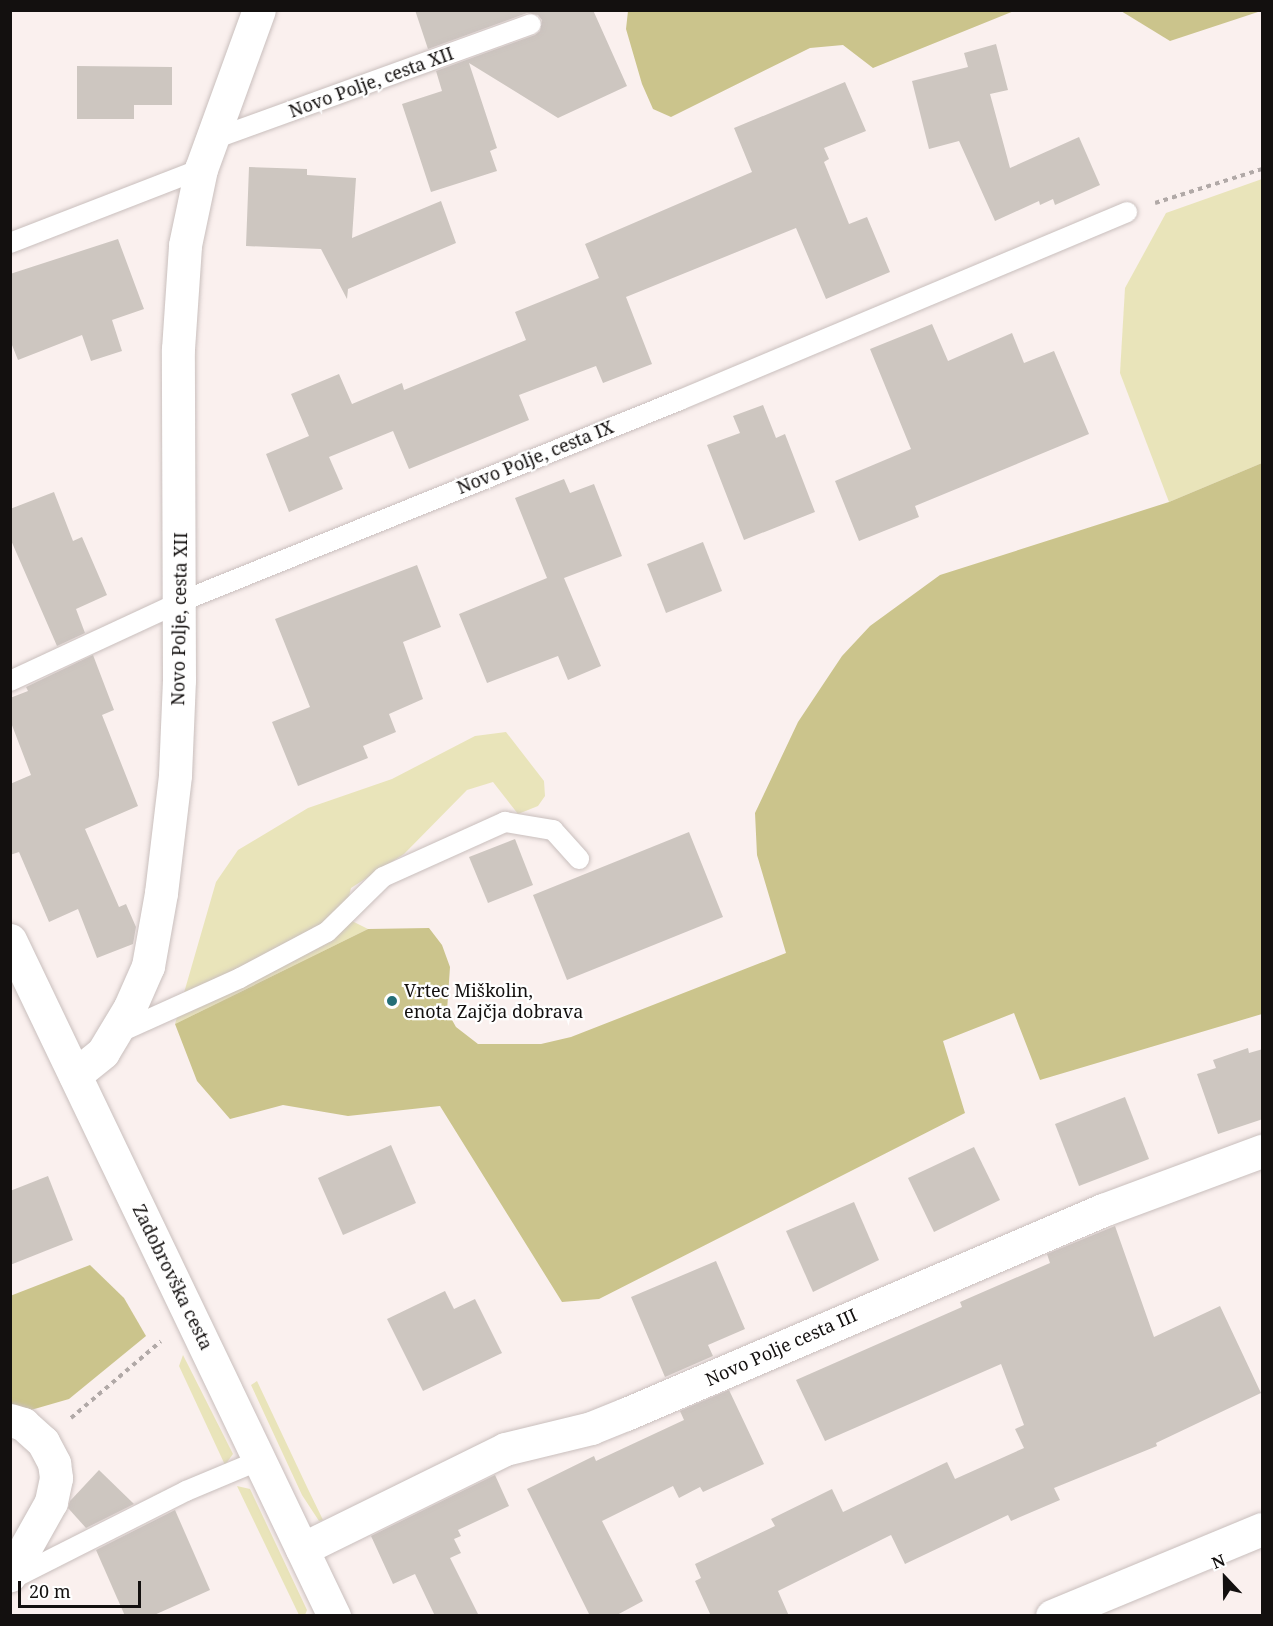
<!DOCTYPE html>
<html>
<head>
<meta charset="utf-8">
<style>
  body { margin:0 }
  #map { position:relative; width:1273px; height:1626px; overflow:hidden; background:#faf0ee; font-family:"Noto Serif",serif }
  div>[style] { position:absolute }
  .green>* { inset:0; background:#e9e4ba }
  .forest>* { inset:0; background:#cbc48c }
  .building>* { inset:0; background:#cdc6c0 }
  .path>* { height:4px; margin-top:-2px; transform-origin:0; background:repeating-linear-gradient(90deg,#b1a9a7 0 4.5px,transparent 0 9px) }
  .roads { filter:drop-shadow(0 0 2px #c9bfbd) drop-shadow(0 0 2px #c9bfbd) }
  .lane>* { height:20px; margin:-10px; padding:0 10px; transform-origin:10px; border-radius:10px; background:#fff }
  .street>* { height:33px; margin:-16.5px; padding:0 16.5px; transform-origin:16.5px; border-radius:16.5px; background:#fff }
  .secondary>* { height:33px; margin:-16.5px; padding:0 16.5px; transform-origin:16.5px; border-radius:16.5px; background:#fff }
  .dots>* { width:16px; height:16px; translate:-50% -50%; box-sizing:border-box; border:3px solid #fff; border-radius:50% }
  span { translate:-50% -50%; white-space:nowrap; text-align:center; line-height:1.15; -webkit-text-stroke:4.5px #fff; paint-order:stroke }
  .street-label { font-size:18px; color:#13100f }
  .poi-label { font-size:18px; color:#13100f }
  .left { translate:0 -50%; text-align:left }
  .frame { position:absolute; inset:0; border:12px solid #13100f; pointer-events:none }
  .north { position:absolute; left:1195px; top:1548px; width:60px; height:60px; -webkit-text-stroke:4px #fff; paint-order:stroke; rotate:338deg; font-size:16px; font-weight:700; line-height:24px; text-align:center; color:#13100f }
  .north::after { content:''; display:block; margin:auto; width:21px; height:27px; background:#13100f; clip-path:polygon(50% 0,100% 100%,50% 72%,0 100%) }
  .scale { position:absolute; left:18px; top:1581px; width:123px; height:27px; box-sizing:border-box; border:3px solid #13100f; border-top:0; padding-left:8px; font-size:18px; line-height:21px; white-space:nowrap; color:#13100f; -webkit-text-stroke:4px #fff; paint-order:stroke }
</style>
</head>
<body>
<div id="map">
  <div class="green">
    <div style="clip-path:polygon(1262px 179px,1262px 463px,1169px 502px,1120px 373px,1125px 288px,1166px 213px)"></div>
    <div style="clip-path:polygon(506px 732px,544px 781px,545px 796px,538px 806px,518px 814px,493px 782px,467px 790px,404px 854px,351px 888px,344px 917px,368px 929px,175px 1024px,216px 882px,238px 850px,308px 808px,392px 779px,475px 736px)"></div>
    <div style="clip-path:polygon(183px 1355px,233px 1454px,225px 1465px,179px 1366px)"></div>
    <div style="clip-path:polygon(257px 1381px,307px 1487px,323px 1520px,319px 1521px,302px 1495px,251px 1385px)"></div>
    <div style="clip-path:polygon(237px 1486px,250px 1489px,307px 1610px,305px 1615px,299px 1615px)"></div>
  </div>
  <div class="forest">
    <div style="clip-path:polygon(628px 11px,628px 10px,1014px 11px,873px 68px,843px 45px,810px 48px,671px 117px,653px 109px,642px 84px,626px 29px)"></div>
    <div style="clip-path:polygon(1121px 11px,1261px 11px,1170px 41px)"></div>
    <div style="clip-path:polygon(1262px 463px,1262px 1014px,1040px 1080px,1014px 1013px,943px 1041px,965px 1113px,599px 1299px,562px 1302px,440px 1106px,348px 1116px,283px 1105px,230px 1119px,197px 1081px,175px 1024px,368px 929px,429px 928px,442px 945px,450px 967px,447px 1011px,456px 1027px,478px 1044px,541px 1044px,571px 1037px,786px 953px,757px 855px,755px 813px,798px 722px,842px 656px,870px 626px,940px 575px,1169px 502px)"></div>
    <div style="clip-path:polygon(90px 1265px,124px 1298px,146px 1336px,69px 1399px,24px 1412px,11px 1408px,10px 1296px)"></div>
  </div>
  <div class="building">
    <div style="clip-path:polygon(415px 10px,593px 10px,627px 86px,558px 118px,469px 63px,497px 148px,490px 151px,497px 171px,431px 192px,402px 104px,442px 91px,436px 71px,535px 35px,540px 31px,542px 20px,538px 15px,527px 13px,428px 49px)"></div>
    <div style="clip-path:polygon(996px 44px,1008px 90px,990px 94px,1010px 168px,1079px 137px,1100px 185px,1055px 205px,1053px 199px,1040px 205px,1039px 201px,995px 221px,959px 141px,929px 149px,912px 81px,968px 67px,964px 53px)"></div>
    <div style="clip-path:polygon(77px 66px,172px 67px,172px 105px,134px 105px,134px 119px,77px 119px)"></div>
    <div style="clip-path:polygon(845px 82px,866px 131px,824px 148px,829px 159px,824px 162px,849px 224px,867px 217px,890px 272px,826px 299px,796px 228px,626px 297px,652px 364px,603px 383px,596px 366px,519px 395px,529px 420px,409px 469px,393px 431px,329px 457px,343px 489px,289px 512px,266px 454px,309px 436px,291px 394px,339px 374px,352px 404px,402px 383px,404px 390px,526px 340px,515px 312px,599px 278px,585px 244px,752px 172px,734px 128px)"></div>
    <div style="clip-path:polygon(249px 167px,307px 169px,307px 175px,356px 178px,352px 238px,441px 201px,456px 243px,348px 289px,347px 299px,321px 249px,246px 246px)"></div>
    <div style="clip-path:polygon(118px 239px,144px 309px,112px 320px,122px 351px,91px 361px,82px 335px,18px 360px,10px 340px,10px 274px)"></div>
    <div style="clip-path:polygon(932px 324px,948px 361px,1012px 333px,1024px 363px,1054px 351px,1089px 434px,915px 506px,919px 517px,859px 541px,835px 481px,911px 449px,870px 349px)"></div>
    <div style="clip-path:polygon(763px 405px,776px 438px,785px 434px,815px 512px,744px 540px,707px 445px,740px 433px,733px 416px)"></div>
    <div style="clip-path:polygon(564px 479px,570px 493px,594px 484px,622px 556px,564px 578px,601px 666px,568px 680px,558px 656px,487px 683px,459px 614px,547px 578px,515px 498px)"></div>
    <div style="clip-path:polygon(54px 492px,73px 541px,82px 537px,107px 595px,76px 609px,85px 633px,57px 646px,10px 538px,10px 509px)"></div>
    <div style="clip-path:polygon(703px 542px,722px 591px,666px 613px,647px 564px)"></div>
    <div style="clip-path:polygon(417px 565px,441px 627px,403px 642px,423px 699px,389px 714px,396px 732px,363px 746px,368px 758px,298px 786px,272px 722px,310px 707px,275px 619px)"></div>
    <div style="clip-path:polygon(93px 655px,114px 710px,102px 715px,138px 806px,85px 829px,119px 907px,126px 904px,136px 927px,133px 944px,97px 958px,78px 909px,49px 922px,19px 852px,10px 855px,10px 784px,31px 775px,10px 720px,10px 698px,28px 691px,26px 687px)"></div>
    <div style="clip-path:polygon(689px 832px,723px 917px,567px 980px,533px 895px)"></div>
    <div style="clip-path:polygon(515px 839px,533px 885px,488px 903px,469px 857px)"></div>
    <div style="clip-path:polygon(1248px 1048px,1249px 1053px,1263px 1049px,1263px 1119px,1218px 1134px,1197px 1074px,1216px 1068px,1213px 1060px)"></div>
    <div style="clip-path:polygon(1125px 1097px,1149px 1159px,1079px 1186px,1055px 1124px)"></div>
    <div style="clip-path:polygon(391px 1145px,416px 1203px,343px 1235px,318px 1178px)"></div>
    <div style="clip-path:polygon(974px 1147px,1000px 1200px,934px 1232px,908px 1178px)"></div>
    <div style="clip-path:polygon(48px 1176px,73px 1240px,10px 1265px,10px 1191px)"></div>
    <div style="clip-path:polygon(854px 1202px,879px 1260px,813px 1292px,786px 1231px)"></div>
    <div style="clip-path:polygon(1115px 1226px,1154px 1337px,1220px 1306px,1261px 1393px,1156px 1443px,1157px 1446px,1054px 1488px,1060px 1500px,1011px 1521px,1008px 1515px,905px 1564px,891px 1535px,778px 1591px,789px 1616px,711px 1616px,695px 1581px,701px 1578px,695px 1564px,775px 1526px,771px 1519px,832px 1489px,843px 1512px,947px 1462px,955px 1479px,1024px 1448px,1015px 1429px,1024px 1425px,1001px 1364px,825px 1441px,796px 1380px,962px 1307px,960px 1302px,1050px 1263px,1047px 1254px)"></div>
    <div style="clip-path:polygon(716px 1261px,745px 1329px,708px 1345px,713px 1356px,665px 1377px,631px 1297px)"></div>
    <div style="clip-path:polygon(445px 1291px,454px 1309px,475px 1299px,502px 1353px,423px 1391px,387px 1319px)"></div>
    <div style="clip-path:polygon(729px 1390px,764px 1464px,703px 1492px,700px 1487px,679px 1498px,673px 1486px,602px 1521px,643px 1601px,615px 1616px,590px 1616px,527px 1489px,594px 1456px,596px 1461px,684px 1420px,680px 1411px)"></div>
    <div style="clip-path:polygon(99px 1470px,134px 1504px,86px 1528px,68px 1508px,70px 1501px)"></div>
    <div style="clip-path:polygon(495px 1475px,509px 1506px,458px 1530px,461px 1536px,454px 1539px,461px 1553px,450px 1558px,479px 1616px,435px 1616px,415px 1574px,393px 1584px,371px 1536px)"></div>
    <div style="clip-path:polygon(175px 1510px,210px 1590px,152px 1616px,125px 1616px,96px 1550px)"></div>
  </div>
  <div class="path">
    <div style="left:1155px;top:203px;width:112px;rotate:-17.6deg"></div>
    <div style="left:71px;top:1418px;width:118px;rotate:-40.5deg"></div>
  </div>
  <div class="roads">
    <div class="lane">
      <div style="left:211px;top:140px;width:340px;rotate:-19.9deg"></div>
      <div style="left:10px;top:243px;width:205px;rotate:-21.2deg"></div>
      <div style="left:10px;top:681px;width:187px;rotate:-24.9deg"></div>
      <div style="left:180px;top:602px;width:539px;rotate:-22deg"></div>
      <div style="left:680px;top:400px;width:485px;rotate:-22.8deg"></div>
      <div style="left:116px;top:1034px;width:136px;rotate:-24.3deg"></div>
      <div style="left:240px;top:978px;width:98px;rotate:-27.9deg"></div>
      <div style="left:327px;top:932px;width:78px;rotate:-44.5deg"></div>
      <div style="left:383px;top:877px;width:134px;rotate:-24.3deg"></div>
      <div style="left:505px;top:822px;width:49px;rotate:9.5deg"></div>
      <div style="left:553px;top:830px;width:39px;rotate:48deg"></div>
      <div style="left:10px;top:1580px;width:197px;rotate:-26.8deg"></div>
      <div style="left:186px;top:1491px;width:80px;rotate:-22.7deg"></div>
    </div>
    <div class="street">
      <div style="left:75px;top:1075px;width:36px;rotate:-39deg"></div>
      <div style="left:103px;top:1052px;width:52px;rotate:-59deg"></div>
      <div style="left:130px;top:1007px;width:45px;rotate:-66.3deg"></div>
      <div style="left:148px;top:966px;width:74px;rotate:-79.9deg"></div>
      <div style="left:161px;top:893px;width:119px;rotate:-83.2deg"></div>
      <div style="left:175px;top:775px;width:95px;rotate:-87.6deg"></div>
      <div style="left:179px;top:680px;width:331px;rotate:-90.2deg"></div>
      <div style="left:178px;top:349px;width:104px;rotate:-86.1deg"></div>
      <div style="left:185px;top:245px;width:78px;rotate:-78.1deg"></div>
      <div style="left:201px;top:169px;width:169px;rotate:-70deg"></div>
      <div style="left:10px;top:1420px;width:14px;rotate:17deg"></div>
      <div style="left:23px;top:1424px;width:27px;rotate:42deg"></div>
      <div style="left:43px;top:1442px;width:24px;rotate:62deg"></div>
      <div style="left:54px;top:1463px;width:15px;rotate:82deg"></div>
      <div style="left:56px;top:1478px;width:25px;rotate:102deg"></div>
      <div style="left:51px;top:1502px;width:84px;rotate:119.3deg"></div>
      <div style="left:302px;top:1549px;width:226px;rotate:-26.2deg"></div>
      <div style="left:505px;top:1449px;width:89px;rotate:-13.7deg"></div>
      <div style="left:591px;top:1428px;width:38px;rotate:-22deg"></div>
      <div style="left:626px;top:1414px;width:519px;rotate:-23.16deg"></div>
      <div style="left:1103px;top:1210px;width:170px;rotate:-20.4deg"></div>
      <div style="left:1052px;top:1616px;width:227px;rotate:-22.5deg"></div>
    </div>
    <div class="secondary">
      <div style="left:10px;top:940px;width:750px;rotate:64.39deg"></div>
    </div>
  </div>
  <div class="dots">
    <div style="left:392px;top:1001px;background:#246e76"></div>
  </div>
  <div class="street-label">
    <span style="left:371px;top:82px;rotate:-20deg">Novo Polje, cesta XII</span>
    <span style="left:535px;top:457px;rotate:-22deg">Novo Polje, cesta IX</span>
    <span style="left:179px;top:619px;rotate:-89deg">Novo Polje, cesta XII</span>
    <span style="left:173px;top:1277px;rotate:64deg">Zadobrovška cesta</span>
    <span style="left:781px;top:1347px;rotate:-24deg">Novo Polje cesta III</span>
  </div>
  <div class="poi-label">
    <span class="left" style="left:404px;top:1001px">Vrtec Miškolin,<br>enota Zajčja dobrava</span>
  </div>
  <div class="frame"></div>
  <div class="north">N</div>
  <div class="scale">20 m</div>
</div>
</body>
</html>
